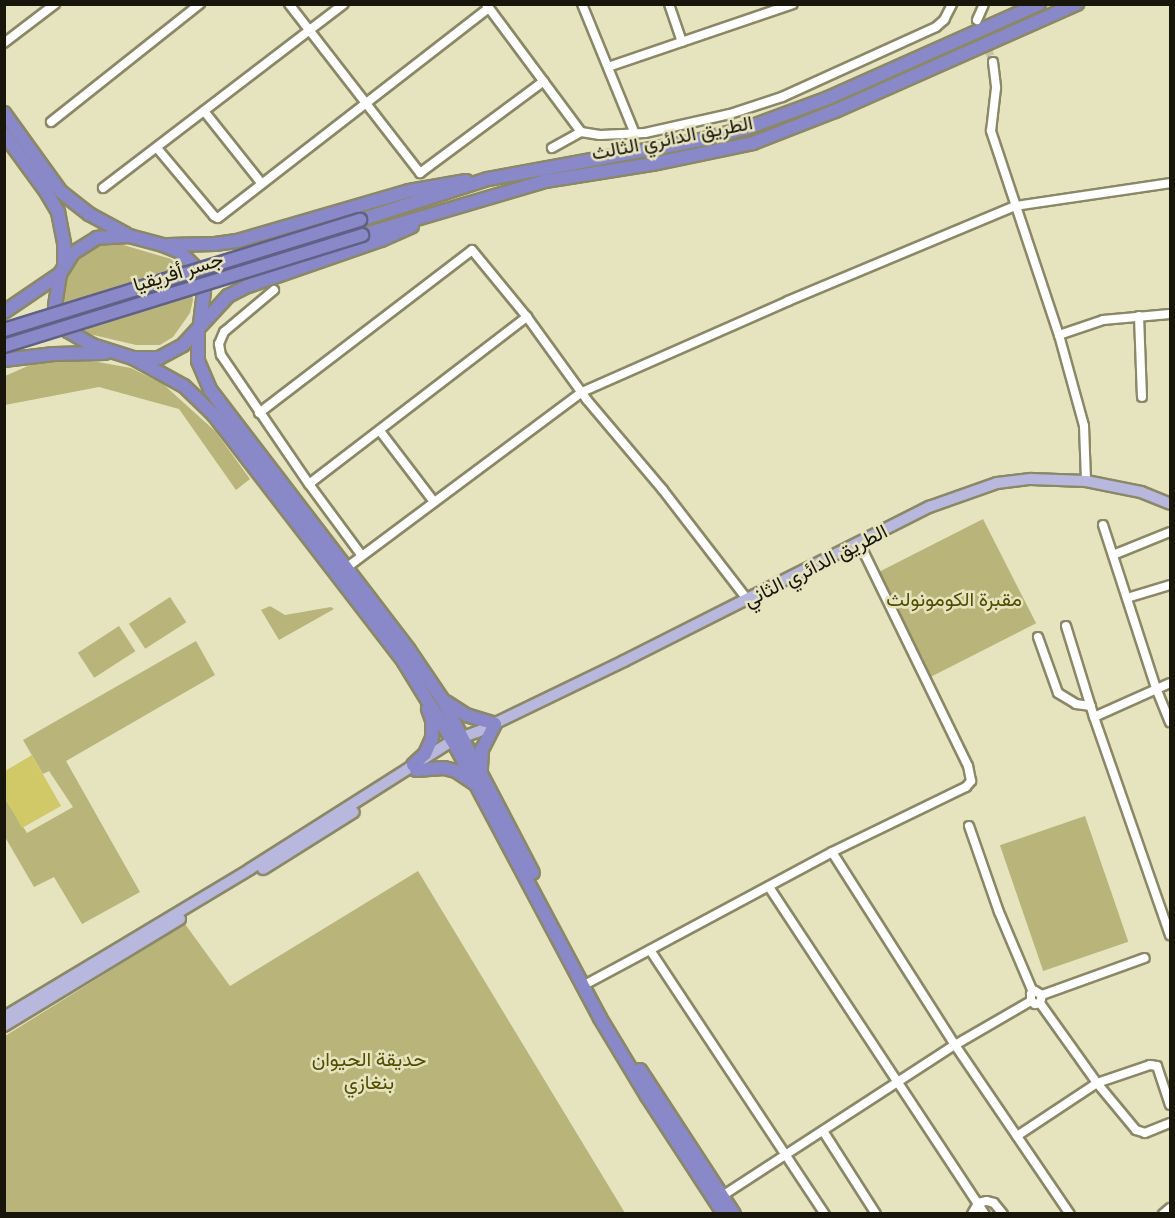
<!DOCTYPE html>
<html>
<head>
<meta charset="utf-8">
<style>
  body { margin:0 }
  #map { position:relative; width:1175px; height:1218px; overflow:hidden; background:#e6e3bf; font-family:Ubuntu,Vazirmatn,sans-serif }
  div>[style] { position:absolute }
  .green>* { inset:0; background:#b9b479; transform-origin:0 0 }
  .water>* { inset:0; background:#d1c867 }
  .minor-tunnel>* { height:8px; margin-top:-4px; transform-origin:0; background:repeating-linear-gradient(90deg,#c7c4a4 0 8px,transparent 0 12px) }
  .roads { filter:drop-shadow(2px 0 #8b8867) drop-shadow(-2px 0 #8b8867) drop-shadow(0 2px #8b8867) drop-shadow(0 -2px #8b8867) }
  .minor>* { height:8px; margin:-4px; padding:0 4px; transform-origin:4px; border-radius:4px; background:#fff }
  .major>* { height:10px; margin:-5px; padding:0 5px; transform-origin:5px; border-radius:5px; background:#b8b8df }
  .highway>* { height:12px; margin:-6px; padding:0 6px; transform-origin:6px; border-radius:6px; background:#8989c9 }
  .bridges { filter:drop-shadow(2px 0 #616186) drop-shadow(-2px 0 #616186) drop-shadow(0 2px #616186) drop-shadow(0 -2px #616186) }
  .highway-bridge>* { height:12px; margin:-6px; padding:0 6px; transform-origin:6px; border-radius:6px; background:#8989c9 }
  span { translate:-50% -50%; white-space:nowrap; text-align:center; line-height:1.15; -webkit-text-stroke:5px #e6e3bf; paint-order:stroke }
  .street-label { font-size:20px; color:#18160a }
  .park-label { font-size:20px; color:#544d00 }
  .frame { position:absolute; inset:0; border:6px solid #18160a; pointer-events:none }
</style>
</head>
<body>
<div id="map">
  <div class="green">
    <i style="clip-path:polygon(120px 244px,171px 259px,189px 278px,193px 300px,190px 313px,173px 337px,160px 345px,136px 345px,85px 333px,75px 326px,66px 313px,63px 296px,65px 282px,81px 254px,94px 246px)"></i>
    <i style="clip-path:polygon(37px 362px,98px 362px,131px 368px,163px 384px,215px 431px,250px 479px,236px 490px,179px 409px,99px 387px,5px 405px,5px 376px)"></i>
    <i style="left:983px;top:519px;width:117px;height:123px;rotate:63deg"></i>
    <i style="left:170px;top:597px;width:30px;height:49px;rotate:57deg"></i>
    <i style="clip-path:polygon(270px 606px,285px 615px,331px 607px,334px 609px,279px 640px,261px 610px)"></i>
    <i style="left:119px;top:626px;width:30px;height:49px;rotate:57deg"></i>
    <i style="clip-path:polygon(196px 641px,215px 675px,66px 761px,140px 892px,82px 924px,54px 877px,34px 887px,5px 837px,4px 797px,27px 833px,73px 807px,49px 771px,43px 774px,23px 740px)"></i>
    <i style="left:1085px;top:816px;width:133px;height:90px;rotate:71deg"></i>
    <i style="clip-path:polygon(418px 871px,625px 1213px,5px 1213px,5px 1036px,185px 924px,230px 986px)"></i>
  </div>
  <div class="water">
    <i style="clip-path:polygon(32px 755px,61px 806px,22px 828px,5px 798px,5px 771px)"></i>
  </div>
  <div class="minor-tunnel">
    <i style="left:979px;top:26px;width:39px;rotate:69deg"></i>
  </div>
  <div class="roads">
    <div class="minor">
      <i style="left:289px;top:4px;width:214px;rotate:52.2deg"></i>
      <i style="left:420px;top:173px;width:154px;rotate:-36.6deg"></i>
      <i style="left:486px;top:4px;width:159px;rotate:53.4deg"></i>
      <i style="left:582px;top:4px;width:140px;rotate:67.8deg"></i>
      <i style="left:669px;top:4px;width:40px;rotate:71.1deg"></i>
      <i style="left:977px;top:20px;width:17px;rotate:-66deg"></i>
      <i style="left:4px;top:43px;width:64px;rotate:-37.4deg"></i>
      <i style="left:993px;top:62px;width:26px;rotate:83deg"></i>
      <i style="left:996px;top:88px;width:43px;rotate:96.6deg"></i>
      <i style="left:991px;top:131px;width:215px;rotate:71.6deg"></i>
      <i style="left:1059px;top:335px;width:94px;rotate:74.6deg"></i>
      <i style="left:1084px;top:426px;width:55px;rotate:87.9deg"></i>
      <i style="left:608px;top:67px;width:195px;rotate:-18.8deg"></i>
      <i style="left:204px;top:111px;width:93px;rotate:51.5deg"></i>
      <i style="left:51px;top:122px;width:190px;rotate:-38.4deg"></i>
      <i style="left:157px;top:148px;width:89px;rotate:50deg"></i>
      <i style="left:214px;top:216px;width:4px;rotate:27deg"></i>
      <i style="left:218px;top:218px;width:343px;rotate:-37.8deg"></i>
      <i style="left:552px;top:148px;width:33px;rotate:-29deg"></i>
      <i style="left:581px;top:132px;width:19px;rotate:9deg"></i>
      <i style="left:600px;top:135px;width:45px;rotate:-2.5deg"></i>
      <i style="left:645px;top:133px;width:87px;rotate:-12.6deg"></i>
      <i style="left:730px;top:114px;width:55px;rotate:-18.1deg"></i>
      <i style="left:782px;top:97px;width:169px;rotate:-24.4deg"></i>
      <i style="left:936px;top:27px;width:11px;rotate:-41deg"></i>
      <i style="left:944px;top:20px;width:18px;rotate:-63deg"></i>
      <i style="left:103px;top:188px;width:303px;rotate:-37.4deg"></i>
      <i style="left:274px;top:290px;width:65px;rotate:140deg"></i>
      <i style="left:224px;top:332px;width:13px;rotate:113deg"></i>
      <i style="left:219px;top:344px;width:11px;rotate:80deg"></i>
      <i style="left:221px;top:355px;width:156px;rotate:55.7deg"></i>
      <i style="left:309px;top:484px;width:89px;rotate:53.6deg"></i>
      <i style="left:1139px;top:316px;width:81px;rotate:87.9deg"></i>
      <i style="left:1059px;top:335px;width:46px;rotate:-18.8deg"></i>
      <i style="left:1103px;top:320px;width:67px;rotate:-5.1deg"></i>
      <i style="left:259px;top:413px;width:268px;rotate:-37.4deg"></i>
      <i style="left:472px;top:250px;width:87px;rotate:50.6deg"></i>
      <i style="left:527px;top:317px;width:102px;rotate:54.1deg"></i>
      <i style="left:587px;top:400px;width:118px;rotate:49.8deg"></i>
      <i style="left:663px;top:490px;width:138px;rotate:52.4deg"></i>
      <i style="left:380px;top:431px;width:89px;rotate:52.7deg"></i>
      <i style="left:309px;top:484px;width:275px;rotate:-37.5deg"></i>
      <i style="left:1103px;top:525px;width:171px;rotate:72deg"></i>
      <i style="left:1156px;top:688px;width:37px;rotate:68deg"></i>
      <i style="left:1113px;top:555px;width:61px;rotate:-22deg"></i>
      <i style="left:346px;top:568px;width:294px;rotate:-36.7deg"></i>
      <i style="left:582px;top:392px;width:225px;rotate:-23.8deg"></i>
      <i style="left:788px;top:301px;width:246px;rotate:-22.7deg"></i>
      <i style="left:1015px;top:206px;width:157px;rotate:-8.4deg"></i>
      <i style="left:1127px;top:598px;width:45px;rotate:-16.8deg"></i>
      <i style="left:1066px;top:626px;width:95px;rotate:72.9deg"></i>
      <i style="left:1094px;top:717px;width:83px;rotate:-24.1deg"></i>
      <i style="left:1038px;top:637px;width:59px;rotate:70.3deg"></i>
      <i style="left:1058px;top:693px;width:21px;rotate:31deg"></i>
      <i style="left:1076px;top:704px;width:15px;rotate:8deg"></i>
      <i style="left:1094px;top:717px;width:231px;rotate:70.8deg"></i>
      <i style="left:969px;top:826px;width:91px;rotate:70.8deg"></i>
      <i style="left:999px;top:912px;width:87px;rotate:67deg"></i>
      <i style="left:832px;top:852px;width:229px;rotate:57.5deg"></i>
      <i style="left:955px;top:1045px;width:204px;rotate:55.8deg"></i>
      <i style="left:769px;top:887px;width:392px;rotate:56.6deg"></i>
      <i style="left:650px;top:950px;width:317px;rotate:56.5deg"></i>
      <i style="left:588px;top:983px;width:277px;rotate:-28.2deg"></i>
      <i style="left:832px;top:852px;width:149px;rotate:-25.9deg"></i>
      <i style="left:966px;top:787px;width:8px;rotate:-50deg"></i>
      <i style="left:971px;top:781px;width:15px;rotate:-101deg"></i>
      <i style="left:968px;top:766px;width:248px;rotate:-116deg"></i>
      <i style="left:1042px;top:995px;width:8px;rotate:104deg"></i>
      <i style="left:1040px;top:1003px;width:5px;rotate:169deg"></i>
      <i style="left:1035px;top:1004px;width:5px;rotate:-143deg"></i>
      <i style="left:1031px;top:1001px;width:7px;rotate:-90deg"></i>
      <i style="left:1031px;top:994px;width:5px;rotate:-37deg"></i>
      <i style="left:1035px;top:991px;width:8px;rotate:30deg"></i>
      <i style="left:1042px;top:995px;width:109px;rotate:-19.8deg"></i>
      <i style="left:1040px;top:1003px;width:98px;rotate:54.5deg"></i>
      <i style="left:1097px;top:1083px;width:61px;rotate:50.3deg"></i>
      <i style="left:1136px;top:1130px;width:9px;rotate:18deg"></i>
      <i style="left:1145px;top:1133px;width:27px;rotate:-22deg"></i>
      <i style="left:823px;top:1131px;width:98px;rotate:57.4deg"></i>
      <i style="left:1017px;top:1136px;width:96px;rotate:-33.5deg"></i>
      <i style="left:1097px;top:1083px;width:56px;rotate:-18.8deg"></i>
      <i style="left:1150px;top:1065px;width:7px;rotate:8deg"></i>
      <i style="left:1157px;top:1066px;width:41px;rotate:71.6deg"></i>
      <i style="left:719px;top:1198px;width:281px;rotate:-33deg"></i>
      <i style="left:955px;top:1045px;width:88px;rotate:-30.1deg"></i>
      <i style="left:972px;top:1214px;width:13px;rotate:-61deg"></i>
      <i style="left:978px;top:1203px;width:9px;rotate:-13deg"></i>
      <i style="left:987px;top:1201px;width:7px;rotate:16deg"></i>
      <i style="left:994px;top:1203px;width:14px;rotate:51deg"></i>
      <i style="left:1163px;top:1214px;width:9px;rotate:-41deg"></i>
    </div>
    <div class="major">
      <i style="left:263px;top:869px;width:107px;rotate:-32.1deg"></i>
      <i style="left:4px;top:1017px;width:287px;rotate:-31deg"></i>
      <i style="left:250px;top:869px;width:239px;rotate:-32.4deg"></i>
      <i style="left:452px;top:741px;width:27px;rotate:-20deg"></i>
      <i style="left:477px;top:732px;width:163px;rotate:-25.8deg"></i>
      <i style="left:624px;top:661px;width:342px;rotate:-26.8deg"></i>
      <i style="left:929px;top:507px;width:72px;rotate:-19.4deg"></i>
      <i style="left:997px;top:483px;width:34px;rotate:-7deg"></i>
      <i style="left:1031px;top:479px;width:55px;rotate:2.1deg"></i>
      <i style="left:1086px;top:481px;width:56px;rotate:11.3deg"></i>
      <i style="left:1141px;top:492px;width:31px;rotate:22deg"></i>
      <i style="left:4px;top:1026px;width:206px;rotate:-31.3deg"></i>
    </div>
    <div class="highway">
      <i style="left:4px;top:113px;width:97px;rotate:54.2deg"></i>
      <i style="left:61px;top:192px;width:36px;rotate:38deg"></i>
      <i style="left:89px;top:214px;width:42px;rotate:28.4deg"></i>
      <i style="left:4px;top:134px;width:69px;rotate:53.8deg"></i>
      <i style="left:45px;top:190px;width:26px;rotate:59deg"></i>
      <i style="left:58px;top:212px;width:33px;rotate:79deg"></i>
      <i style="left:64px;top:244px;width:20px;rotate:90deg"></i>
      <i style="left:360px;top:220px;width:134px;rotate:-17.8deg"></i>
      <i style="left:488px;top:179px;width:216px;rotate:-10.4deg"></i>
      <i style="left:700px;top:140px;width:49px;rotate:-14.3deg"></i>
      <i style="left:747px;top:128px;width:86px;rotate:-20.3deg"></i>
      <i style="left:828px;top:98px;width:231px;rotate:-24deg"></i>
      <i style="left:362px;top:235px;width:191px;rotate:-16.4deg"></i>
      <i style="left:545px;top:181px;width:108px;rotate:-9deg"></i>
      <i style="left:652px;top:164px;width:103px;rotate:-11.7deg"></i>
      <i style="left:753px;top:143px;width:88px;rotate:-21.3deg"></i>
      <i style="left:835px;top:111px;width:265px;rotate:-23.9deg"></i>
      <i style="left:168px;top:245px;width:47px;rotate:-1.2deg"></i>
      <i style="left:215px;top:244px;width:22px;rotate:-8deg"></i>
      <i style="left:237px;top:241px;width:179px;rotate:-16.2deg"></i>
      <i style="left:409px;top:191px;width:58px;rotate:-10deg"></i>
      <i style="left:4px;top:312px;width:68px;rotate:-34.2deg"></i>
      <i style="left:200px;top:324px;width:34px;rotate:-83deg"></i>
      <i style="left:204px;top:290px;width:18px;rotate:-103deg"></i>
      <i style="left:200px;top:272px;width:28px;rotate:-135deg"></i>
      <i style="left:180px;top:252px;width:18px;rotate:-158deg"></i>
      <i style="left:163px;top:245px;width:34px;rotate:-165deg"></i>
      <i style="left:130px;top:236px;width:33px;rotate:177deg"></i>
      <i style="left:97px;top:238px;width:28px;rotate:148deg"></i>
      <i style="left:73px;top:253px;width:25px;rotate:122deg"></i>
      <i style="left:60px;top:274px;width:33px;rotate:99deg"></i>
      <i style="left:55px;top:307px;width:16px;rotate:72deg"></i>
      <i style="left:60px;top:322px;width:12px;rotate:48deg"></i>
      <i style="left:68px;top:331px;width:28px;rotate:30deg"></i>
      <i style="left:92px;top:345px;width:43px;rotate:17.6deg"></i>
      <i style="left:133px;top:358px;width:26px"></i>
      <i style="left:159px;top:358px;width:27px;rotate:-28deg"></i>
      <i style="left:183px;top:345px;width:67px;rotate:-47.4deg"></i>
      <i style="left:228px;top:296px;width:22px;rotate:-27deg"></i>
      <i style="left:248px;top:286px;width:141px;rotate:-19.1deg"></i>
      <i style="left:381px;top:240px;width:34px;rotate:-24deg"></i>
      <i style="left:198px;top:329px;width:32px;rotate:90deg"></i>
      <i style="left:198px;top:361px;width:33px;rotate:67deg"></i>
      <i style="left:211px;top:391px;width:326px;rotate:52.6deg"></i>
      <i style="left:409px;top:650px;width:59px;rotate:56deg"></i>
      <i style="left:442px;top:699px;width:196px;rotate:62.4deg"></i>
      <i style="left:133px;top:358px;width:58px;rotate:28.8deg"></i>
      <i style="left:184px;top:386px;width:42px;rotate:44deg"></i>
      <i style="left:214px;top:415px;width:312px;rotate:52.4deg"></i>
      <i style="left:404px;top:662px;width:100px;rotate:58.5deg"></i>
      <i style="left:456px;top:747px;width:307px;rotate:62deg"></i>
      <i style="left:600px;top:1018px;width:91px;rotate:58.9deg"></i>
      <i style="left:647px;top:1096px;width:141px;rotate:56.9deg"></i>
      <i style="left:4px;top:360px;width:50px;rotate:-6.8deg"></i>
      <i style="left:54px;top:354px;width:51px;rotate:-1.1deg"></i>
      <i style="left:446px;top:702px;width:24px;rotate:33deg"></i>
      <i style="left:466px;top:715px;width:30px;rotate:17deg"></i>
      <i style="left:495px;top:724px;width:28px;rotate:117deg"></i>
      <i style="left:482px;top:749px;width:22px;rotate:93deg"></i>
      <i style="left:413px;top:765px;width:16px;rotate:-43deg"></i>
      <i style="left:425px;top:754px;width:17px;rotate:-66deg"></i>
      <i style="left:432px;top:738px;width:18px;rotate:-90deg"></i>
      <i style="left:432px;top:720px;width:12px;rotate:-110deg"></i>
      <i style="left:416px;top:770px;width:28px;rotate:-4deg"></i>
      <i style="left:444px;top:768px;width:12px;rotate:14deg"></i>
      <i style="left:456px;top:771px;width:22px;rotate:34deg"></i>
      <i style="left:640px;top:1070px;width:172px;rotate:56.9deg"></i>
    </div>
  </div>
  <div class="bridges">
    <div class="highway-bridge">
      <i style="left:4px;top:330px;width:373px;rotate:-17.2deg"></i>
      <i style="left:4px;top:346px;width:375px;rotate:-17.2deg"></i>
    </div>
  </div>
  <div class="street-label">
    <span style="left:672px;top:137px;rotate:-11deg">الطريق الدائري الثالث</span>
    <span style="left:178px;top:271px;rotate:-17deg">جسر أفريقيا</span>
    <span style="left:815px;top:565px;rotate:-27deg">الطريق الدائري الثاني</span>
  </div>
  <div class="park-label">
    <span style="left:954px;top:598px">مقبرة الكومونولث</span>
    <span style="left:369px;top:1070px">حديقة الحيوان<br>بنغازي</span>
  </div>
  <div class="frame"></div>
</div>
</body>
</html>
